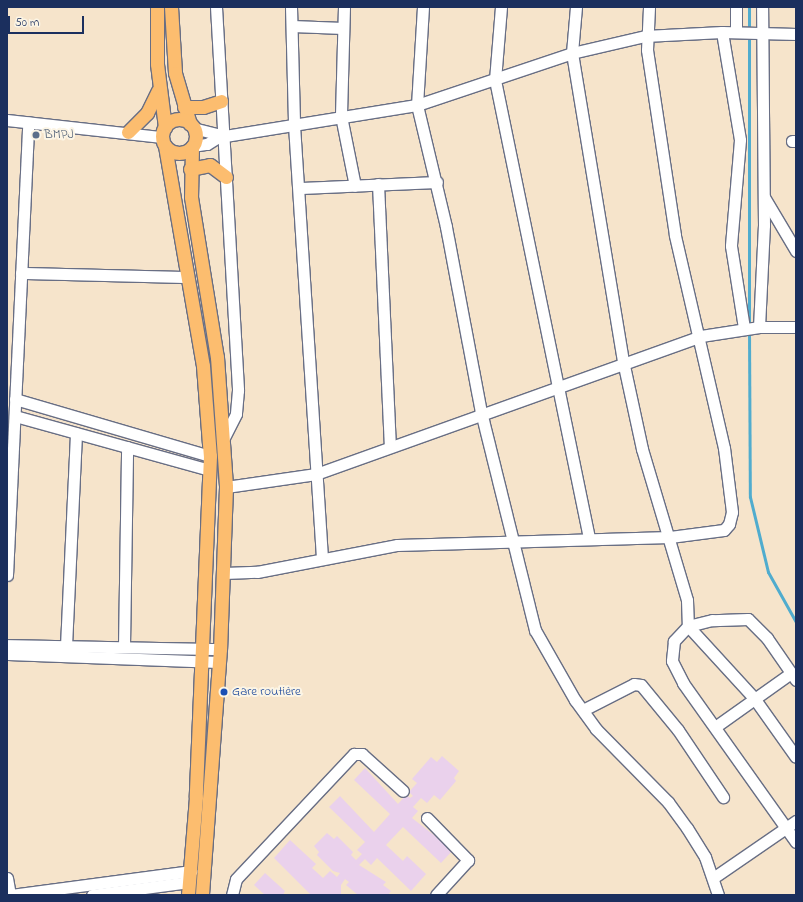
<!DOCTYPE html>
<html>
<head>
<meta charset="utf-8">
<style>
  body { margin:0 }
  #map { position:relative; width:803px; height:902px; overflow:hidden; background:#f6e4cb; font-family:"Indie Flower",sans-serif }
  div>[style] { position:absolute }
  .built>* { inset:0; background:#ead1ec }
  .stream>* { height:3px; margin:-1.5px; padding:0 1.5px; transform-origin:1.5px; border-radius:1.5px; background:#50acce }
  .roads { filter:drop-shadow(1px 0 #686e84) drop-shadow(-1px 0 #686e84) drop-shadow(0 1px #686e84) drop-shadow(0 -1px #686e84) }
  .minor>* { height:11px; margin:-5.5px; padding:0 5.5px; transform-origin:5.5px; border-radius:5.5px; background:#fff }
  .major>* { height:13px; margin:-6.5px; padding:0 6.5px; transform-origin:6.5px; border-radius:6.5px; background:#fcbd6f }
  .major>.ring { margin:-6.5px; padding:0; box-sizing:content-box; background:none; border:13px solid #fcbd6f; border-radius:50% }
  .dots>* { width:11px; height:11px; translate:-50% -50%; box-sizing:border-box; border:2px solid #fcf5e5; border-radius:50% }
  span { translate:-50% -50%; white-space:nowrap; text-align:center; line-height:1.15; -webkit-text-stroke:4px #fcf5e5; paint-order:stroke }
  .service-label { font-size:13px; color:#4e5e75 }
  .left { translate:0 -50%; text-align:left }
  .transit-label { font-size:13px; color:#164399 }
  .frame { position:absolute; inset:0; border:8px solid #1b2f5e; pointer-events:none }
  .scale { position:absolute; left:8px; top:16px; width:76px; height:18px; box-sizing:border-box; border:2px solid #1b2f5e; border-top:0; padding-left:5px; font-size:12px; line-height:14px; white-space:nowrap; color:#1b2f5e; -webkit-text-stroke:3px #fcf5e5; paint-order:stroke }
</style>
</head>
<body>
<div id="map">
  <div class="built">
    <i style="clip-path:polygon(442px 756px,459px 771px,454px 778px,456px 781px,440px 800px,434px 795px,427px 803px,421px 798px,413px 807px,418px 811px,412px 818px,453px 850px,441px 863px,403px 827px,386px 845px,403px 861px,407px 856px,426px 874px,411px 891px,377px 858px,371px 865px,365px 859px,359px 865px,386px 882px,383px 885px,391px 891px,388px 895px,358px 895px,346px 885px,349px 882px,345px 879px,341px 885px,341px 895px,311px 895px,274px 858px,290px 840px,316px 864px,312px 868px,323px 878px,330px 871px,337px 877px,340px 873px,333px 871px,317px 855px,319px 852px,314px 846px,327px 833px,334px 839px,337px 836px,353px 852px,351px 855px,356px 860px,362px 854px,357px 850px,365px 842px,329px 807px,340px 796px,374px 832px,390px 814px,354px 780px,365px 768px,398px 804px,406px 795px,410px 798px,413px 796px,409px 792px,417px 783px,412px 779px,431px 757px,437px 762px)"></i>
    <i style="clip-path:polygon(265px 873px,285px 891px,283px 895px,265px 895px,254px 885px)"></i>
  </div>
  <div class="stream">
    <i style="left:749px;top:30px;width:23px;rotate:-90deg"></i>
    <i style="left:749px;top:326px;width:291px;rotate:-90deg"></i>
    <i style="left:749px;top:331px;width:166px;rotate:89.7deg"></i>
    <i style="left:750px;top:497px;width:77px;rotate:76.5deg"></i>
    <i style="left:768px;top:572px;width:57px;rotate:60.8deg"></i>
  </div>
  <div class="roads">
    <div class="minor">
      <i style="left:216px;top:7px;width:384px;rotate:86.7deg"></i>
      <i style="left:238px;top:390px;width:24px;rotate:95deg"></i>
      <i style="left:236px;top:414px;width:28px;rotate:117deg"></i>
      <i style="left:291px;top:7px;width:118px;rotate:88.5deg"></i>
      <i style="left:294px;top:125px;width:433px;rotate:86.3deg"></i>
      <i style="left:344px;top:7px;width:109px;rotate:91.6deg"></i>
      <i style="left:341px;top:116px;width:71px;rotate:78.7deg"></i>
      <i style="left:423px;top:7px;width:98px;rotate:93.5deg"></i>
      <i style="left:417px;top:105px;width:125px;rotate:76.6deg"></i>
      <i style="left:446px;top:227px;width:188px;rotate:79.3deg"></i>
      <i style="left:481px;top:412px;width:225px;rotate:76.1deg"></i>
      <i style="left:535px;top:630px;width:81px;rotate:60.3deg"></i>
      <i style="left:575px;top:700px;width:36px;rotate:54deg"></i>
      <i style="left:596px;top:729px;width:103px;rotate:45.4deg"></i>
      <i style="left:668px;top:802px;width:32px;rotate:54deg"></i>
      <i style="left:687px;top:828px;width:34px;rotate:58deg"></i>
      <i style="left:705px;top:857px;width:40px;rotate:71.1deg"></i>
      <i style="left:501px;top:7px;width:73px;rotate:94.7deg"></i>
      <i style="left:495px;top:80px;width:468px;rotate:78.4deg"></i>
      <i style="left:576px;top:7px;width:46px;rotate:95deg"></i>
      <i style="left:572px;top:53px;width:312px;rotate:80.6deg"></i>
      <i style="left:623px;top:361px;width:90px;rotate:77.8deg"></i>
      <i style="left:642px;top:449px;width:158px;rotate:73.4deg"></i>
      <i style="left:687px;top:600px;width:26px;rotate:88deg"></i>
      <i style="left:688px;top:626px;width:21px;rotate:133deg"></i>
      <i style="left:674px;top:641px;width:20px;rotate:96deg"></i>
      <i style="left:672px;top:661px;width:25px;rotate:63deg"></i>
      <i style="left:683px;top:683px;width:195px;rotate:54.6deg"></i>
      <i style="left:292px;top:26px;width:51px;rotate:2.2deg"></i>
      <i style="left:722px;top:32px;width:109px;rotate:80.5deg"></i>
      <i style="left:740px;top:140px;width:106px;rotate:94.9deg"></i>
      <i style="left:731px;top:246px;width:83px;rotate:81deg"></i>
      <i style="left:736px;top:32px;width:25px;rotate:-90deg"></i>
      <i style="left:7px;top:120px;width:156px;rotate:6.3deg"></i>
      <i style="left:193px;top:128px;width:33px;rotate:14deg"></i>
      <i style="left:225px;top:136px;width:194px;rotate:-9.2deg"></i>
      <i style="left:417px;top:105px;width:163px;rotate:-18.5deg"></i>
      <i style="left:572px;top:53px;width:75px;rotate:-13.1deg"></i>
      <i style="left:645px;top:36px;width:77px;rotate:-3deg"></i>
      <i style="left:722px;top:32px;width:74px;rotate:1.5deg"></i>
      <i style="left:792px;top:141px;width:4px"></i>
      <i style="left:192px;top:146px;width:15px;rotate:-8deg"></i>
      <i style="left:207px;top:144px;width:15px;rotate:-32deg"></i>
      <i style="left:378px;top:184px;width:262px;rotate:87.4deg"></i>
      <i style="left:301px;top:188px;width:136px;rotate:-2.5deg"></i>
      <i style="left:764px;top:197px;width:63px;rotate:59.3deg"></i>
      <i style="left:21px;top:273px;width:167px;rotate:1.4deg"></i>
      <i style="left:759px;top:327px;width:102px;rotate:-87.2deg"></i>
      <i style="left:764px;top:225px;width:218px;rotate:-90.5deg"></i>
      <i style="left:15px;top:399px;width:203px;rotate:16.3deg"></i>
      <i style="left:15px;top:416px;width:202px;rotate:15.5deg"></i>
      <i style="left:226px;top:487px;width:91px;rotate:-8.2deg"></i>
      <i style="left:316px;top:474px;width:409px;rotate:-19.7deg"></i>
      <i style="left:701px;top:336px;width:59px;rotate:-8.8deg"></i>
      <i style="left:759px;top:327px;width:37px"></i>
      <i style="left:224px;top:573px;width:33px;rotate:-2deg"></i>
      <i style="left:257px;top:572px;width:143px;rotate:-10.9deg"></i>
      <i style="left:397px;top:545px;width:273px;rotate:-1.7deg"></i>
      <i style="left:670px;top:537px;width:54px;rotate:-7.4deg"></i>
      <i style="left:724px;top:530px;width:8px;rotate:-50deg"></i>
      <i style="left:729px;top:524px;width:12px;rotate:-76deg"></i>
      <i style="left:732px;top:512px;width:64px;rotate:-97.1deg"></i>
      <i style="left:724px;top:448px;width:219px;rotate:-103deg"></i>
      <i style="left:675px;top:235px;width:187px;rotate:-98.6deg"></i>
      <i style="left:647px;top:50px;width:43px;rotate:-87.3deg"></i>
      <i style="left:7px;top:575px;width:453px;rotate:-87.3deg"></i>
      <i style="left:7px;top:645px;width:213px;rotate:1.1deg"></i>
      <i style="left:66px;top:646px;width:213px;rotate:-87.3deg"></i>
      <i style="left:124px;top:646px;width:199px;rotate:-89.1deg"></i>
      <i style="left:7px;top:654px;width:212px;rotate:2.2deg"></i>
      <i style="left:796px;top:680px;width:51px;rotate:-124.6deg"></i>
      <i style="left:767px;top:638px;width:27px;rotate:-135deg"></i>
      <i style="left:748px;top:619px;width:36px;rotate:178deg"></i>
      <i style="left:712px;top:620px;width:25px;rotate:166deg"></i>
      <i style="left:688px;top:626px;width:98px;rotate:47.5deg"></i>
      <i style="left:754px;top:698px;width:72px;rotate:54.6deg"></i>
      <i style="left:583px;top:710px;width:57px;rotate:-27deg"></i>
      <i style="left:634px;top:684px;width:7px;rotate:8deg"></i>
      <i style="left:641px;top:685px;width:58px;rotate:50.6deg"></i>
      <i style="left:678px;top:730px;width:81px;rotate:56.1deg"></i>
      <i style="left:715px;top:727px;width:93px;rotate:-35.4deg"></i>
      <i style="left:427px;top:818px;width:59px;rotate:45.7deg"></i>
      <i style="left:468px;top:860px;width:47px;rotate:132.4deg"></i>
      <i style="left:7px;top:878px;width:17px;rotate:80deg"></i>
      <i style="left:713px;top:878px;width:101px;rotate:-34.5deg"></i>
      <i style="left:11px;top:895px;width:182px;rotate:-7.6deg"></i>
      <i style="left:92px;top:895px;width:98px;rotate:-7.6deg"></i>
      <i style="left:232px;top:895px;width:16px;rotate:-76deg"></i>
      <i style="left:236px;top:879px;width:172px;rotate:-46.7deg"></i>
      <i style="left:354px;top:754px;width:8px"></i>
      <i style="left:362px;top:754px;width:55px;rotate:42.1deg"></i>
    </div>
    <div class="major">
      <i style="left:157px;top:7px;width:57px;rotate:90deg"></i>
      <i style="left:157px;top:64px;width:64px;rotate:82.8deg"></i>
      <i style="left:171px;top:7px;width:66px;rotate:86.5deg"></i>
      <i style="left:175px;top:73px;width:53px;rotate:73.6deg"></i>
      <i style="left:184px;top:107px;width:19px"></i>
      <i style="left:203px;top:107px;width:19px;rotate:-18deg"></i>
      <i class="ring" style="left:162px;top:119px;width:21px;height:21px"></i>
      <i style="left:128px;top:132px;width:27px;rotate:-45deg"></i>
      <i style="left:147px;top:113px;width:25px;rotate:-64deg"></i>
      <i style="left:165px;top:146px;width:223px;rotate:80.2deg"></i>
      <i style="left:203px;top:366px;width:90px;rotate:85.6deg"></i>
      <i style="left:210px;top:456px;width:341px;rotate:92.4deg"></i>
      <i style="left:196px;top:797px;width:98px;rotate:94.7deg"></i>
      <i style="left:192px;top:147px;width:50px;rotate:91.1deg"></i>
      <i style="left:191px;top:197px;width:162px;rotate:80.8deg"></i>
      <i style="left:217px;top:357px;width:130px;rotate:86deg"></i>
      <i style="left:226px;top:487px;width:162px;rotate:92.1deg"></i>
      <i style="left:220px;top:649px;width:247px;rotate:94.2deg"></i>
      <i style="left:190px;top:169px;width:20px;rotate:-11deg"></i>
      <i style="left:210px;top:165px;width:20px;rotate:37deg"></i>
    </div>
  </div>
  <div class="dots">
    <i style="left:36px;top:135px;background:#5c6f8a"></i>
    <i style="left:224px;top:692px;background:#1a4fb4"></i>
  </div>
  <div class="service-label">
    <span class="left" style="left:44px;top:135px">BMPJ</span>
  </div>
  <div class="transit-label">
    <span class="left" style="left:232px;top:692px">Gare routière</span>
  </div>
  <div class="frame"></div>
  <div class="scale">50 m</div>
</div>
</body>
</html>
